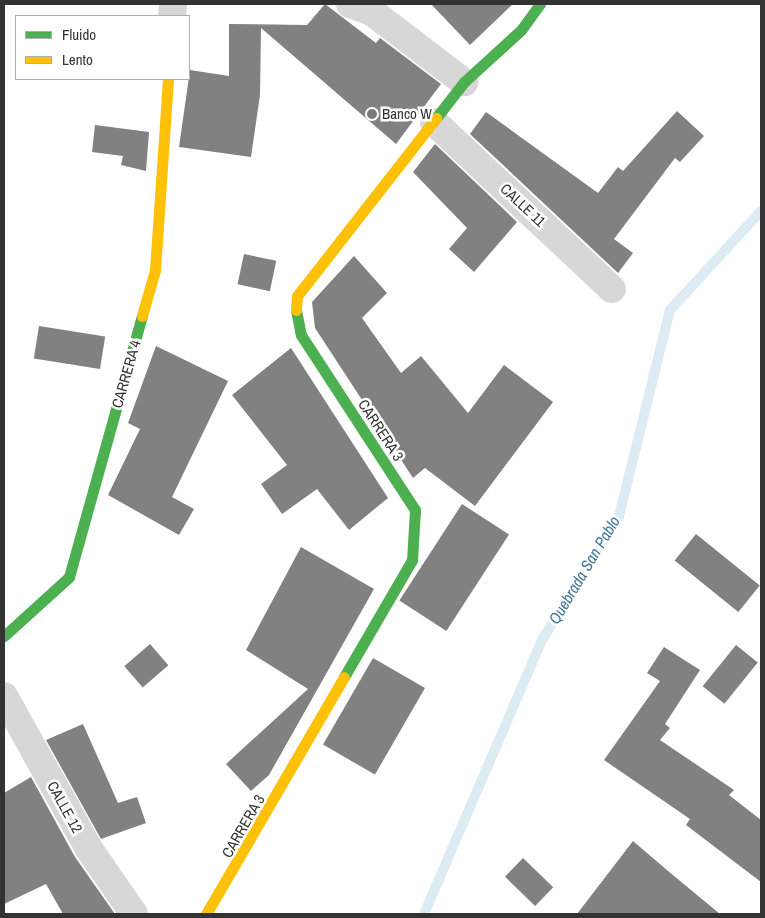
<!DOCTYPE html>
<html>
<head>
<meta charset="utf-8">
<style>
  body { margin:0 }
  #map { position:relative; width:765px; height:918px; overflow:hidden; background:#fff; font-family:"Archivo Narrow",sans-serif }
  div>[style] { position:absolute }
  .stream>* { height:10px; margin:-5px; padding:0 5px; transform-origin:5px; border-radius:5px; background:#ddebf3 }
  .building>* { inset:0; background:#818181; transform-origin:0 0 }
  .street>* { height:28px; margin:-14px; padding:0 14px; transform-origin:14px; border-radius:14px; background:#d7d7d7 }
  .fast>* { height:11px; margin:-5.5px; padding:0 5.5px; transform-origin:5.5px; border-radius:5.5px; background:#4caf50 }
  .slow>* { height:11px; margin:-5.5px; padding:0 5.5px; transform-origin:5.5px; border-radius:5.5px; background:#ffc107 }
  .dots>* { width:14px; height:14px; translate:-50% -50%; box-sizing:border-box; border:2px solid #fff; border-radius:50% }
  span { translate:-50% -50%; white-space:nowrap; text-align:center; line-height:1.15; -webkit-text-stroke:5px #fff; paint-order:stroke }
  .poi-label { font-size:15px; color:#333 }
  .left { translate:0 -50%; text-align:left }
  .street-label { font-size:15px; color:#333 }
  .water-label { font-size:16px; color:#3f7597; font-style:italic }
  .frame { position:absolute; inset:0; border:5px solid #333; pointer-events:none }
  .legend { position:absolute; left:15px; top:15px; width:175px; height:65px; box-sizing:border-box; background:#fff; border:1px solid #adadad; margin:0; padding:6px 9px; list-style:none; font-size:15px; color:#333 }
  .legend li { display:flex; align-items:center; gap:10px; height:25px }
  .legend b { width:25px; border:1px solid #adadad }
</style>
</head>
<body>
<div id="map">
  <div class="stream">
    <i style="left:424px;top:914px;width:298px;rotate:-66.7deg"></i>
    <i style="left:542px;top:640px;width:146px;rotate:-58.2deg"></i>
    <i style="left:619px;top:516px;width:212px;rotate:-76.1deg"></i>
    <i style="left:670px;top:310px;width:134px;rotate:-47.4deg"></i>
  </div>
  <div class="building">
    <i style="clip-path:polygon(325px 4px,376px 43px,380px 38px,441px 84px,396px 144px,261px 28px,260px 95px,251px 157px,179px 147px,190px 70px,229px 76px,229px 24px,307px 25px)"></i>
    <i style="clip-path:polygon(431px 4px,513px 4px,470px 45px)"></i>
    <i style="clip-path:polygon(677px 111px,704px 136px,680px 162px,675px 158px,614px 239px,633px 253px,618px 273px,470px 134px,486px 112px,598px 193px,618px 167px,623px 171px)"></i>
    <i style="clip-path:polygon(95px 125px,149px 132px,146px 171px,121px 165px,123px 156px,92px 152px)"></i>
    <i style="clip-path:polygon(435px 144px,517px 222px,474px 272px,449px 249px,467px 228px,413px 172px)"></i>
    <i style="left:244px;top:254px;width:33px;height:31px;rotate:12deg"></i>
    <i style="clip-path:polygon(354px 256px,387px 293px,362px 318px,401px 373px,421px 356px,468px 413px,504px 365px,553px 402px,475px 506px,425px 468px,413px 478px,315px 328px,312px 302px)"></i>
    <i style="left:39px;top:326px;width:67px;height:33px;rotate:9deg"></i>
    <i style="clip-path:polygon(156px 346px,228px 381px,172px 497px,194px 509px,179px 535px,108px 495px,140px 429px,128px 423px)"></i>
    <i style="clip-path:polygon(291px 348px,388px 498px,349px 530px,317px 489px,282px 514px,261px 484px,287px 465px,232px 395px)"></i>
    <i style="left:462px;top:504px;width:56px;height:115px;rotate:33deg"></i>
    <i style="left:696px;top:534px;width:82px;height:34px;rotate:39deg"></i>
    <i style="clip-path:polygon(301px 547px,374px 589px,269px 775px,251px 791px,226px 764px,308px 689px,246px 650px)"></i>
    <i style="left:150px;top:644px;width:28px;height:34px;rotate:49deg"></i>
    <i style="left:736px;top:645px;width:28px;height:53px;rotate:39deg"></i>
    <i style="clip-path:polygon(664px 647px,700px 670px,665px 724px,670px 728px,660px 740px,734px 790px,729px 795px,761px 820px,761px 882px,686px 825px,690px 819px,604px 760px,660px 681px,647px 673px)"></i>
    <i style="left:373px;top:658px;width:60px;height:100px;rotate:30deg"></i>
    <i style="clip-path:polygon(83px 724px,118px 803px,137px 797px,146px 823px,101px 839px,46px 740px)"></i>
    <i style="clip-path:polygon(31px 777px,75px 857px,115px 914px,63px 914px,46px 884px,4px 904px,4px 793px)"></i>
    <i style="clip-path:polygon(633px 841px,668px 871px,720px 914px,577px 914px)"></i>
    <i style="left:523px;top:858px;width:42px;height:26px;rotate:44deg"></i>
  </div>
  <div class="street">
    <i style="left:350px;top:4px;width:23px;rotate:20deg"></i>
    <i style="left:372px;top:12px;width:116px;rotate:37.3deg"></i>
    <i style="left:172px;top:16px;width:12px;rotate:-85deg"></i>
    <i style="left:434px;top:122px;width:244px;rotate:43.2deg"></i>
    <i style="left:4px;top:696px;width:175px;rotate:60.9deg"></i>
    <i style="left:89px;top:849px;width:79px;rotate:55.3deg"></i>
  </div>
  <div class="fast">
    <i style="left:436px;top:118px;width:46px;rotate:-52.1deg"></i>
    <i style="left:464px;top:82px;width:77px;rotate:-42.4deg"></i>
    <i style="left:521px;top:30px;width:32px;rotate:-54deg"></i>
    <i style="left:296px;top:310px;width:25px;rotate:79deg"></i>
    <i style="left:301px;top:335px;width:209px;rotate:56.9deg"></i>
    <i style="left:415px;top:510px;width:50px;rotate:93.4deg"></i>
    <i style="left:412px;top:560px;width:135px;rotate:120.2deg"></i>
    <i style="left:4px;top:636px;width:88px;rotate:-42.2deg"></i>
    <i style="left:69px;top:577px;width:271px;rotate:-74.4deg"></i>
  </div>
  <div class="slow">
    <i style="left:296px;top:310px;width:14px;rotate:-86deg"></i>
    <i style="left:297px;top:296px;width:226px;rotate:-52deg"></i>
    <i style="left:142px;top:316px;width:48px;rotate:-74.2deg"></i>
    <i style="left:155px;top:270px;width:191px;rotate:-86.1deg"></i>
    <i style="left:206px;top:914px;width:274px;rotate:-59.8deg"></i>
  </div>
  <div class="dots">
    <i style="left:372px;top:114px;background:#7a7a7a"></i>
  </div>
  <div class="poi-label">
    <span class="left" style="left:382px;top:114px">Banco W</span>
  </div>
  <div class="street-label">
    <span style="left:523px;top:205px;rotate:43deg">CALLE 11</span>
    <span style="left:126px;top:374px;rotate:-74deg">CARRERA 4</span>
    <span style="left:381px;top:430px;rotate:57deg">CARRERA 3</span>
    <span style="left:65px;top:807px;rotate:61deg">CALLE 12</span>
    <span style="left:243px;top:826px;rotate:-60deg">CARRERA 3</span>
  </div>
  <div class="water-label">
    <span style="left:584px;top:570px;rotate:-59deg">Quebrada San Pablo</span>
  </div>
  <div class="frame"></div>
  <ul class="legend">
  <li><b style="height:6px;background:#4caf50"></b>Fluido</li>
  <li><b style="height:6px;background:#ffc107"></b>Lento</li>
  </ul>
</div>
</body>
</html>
